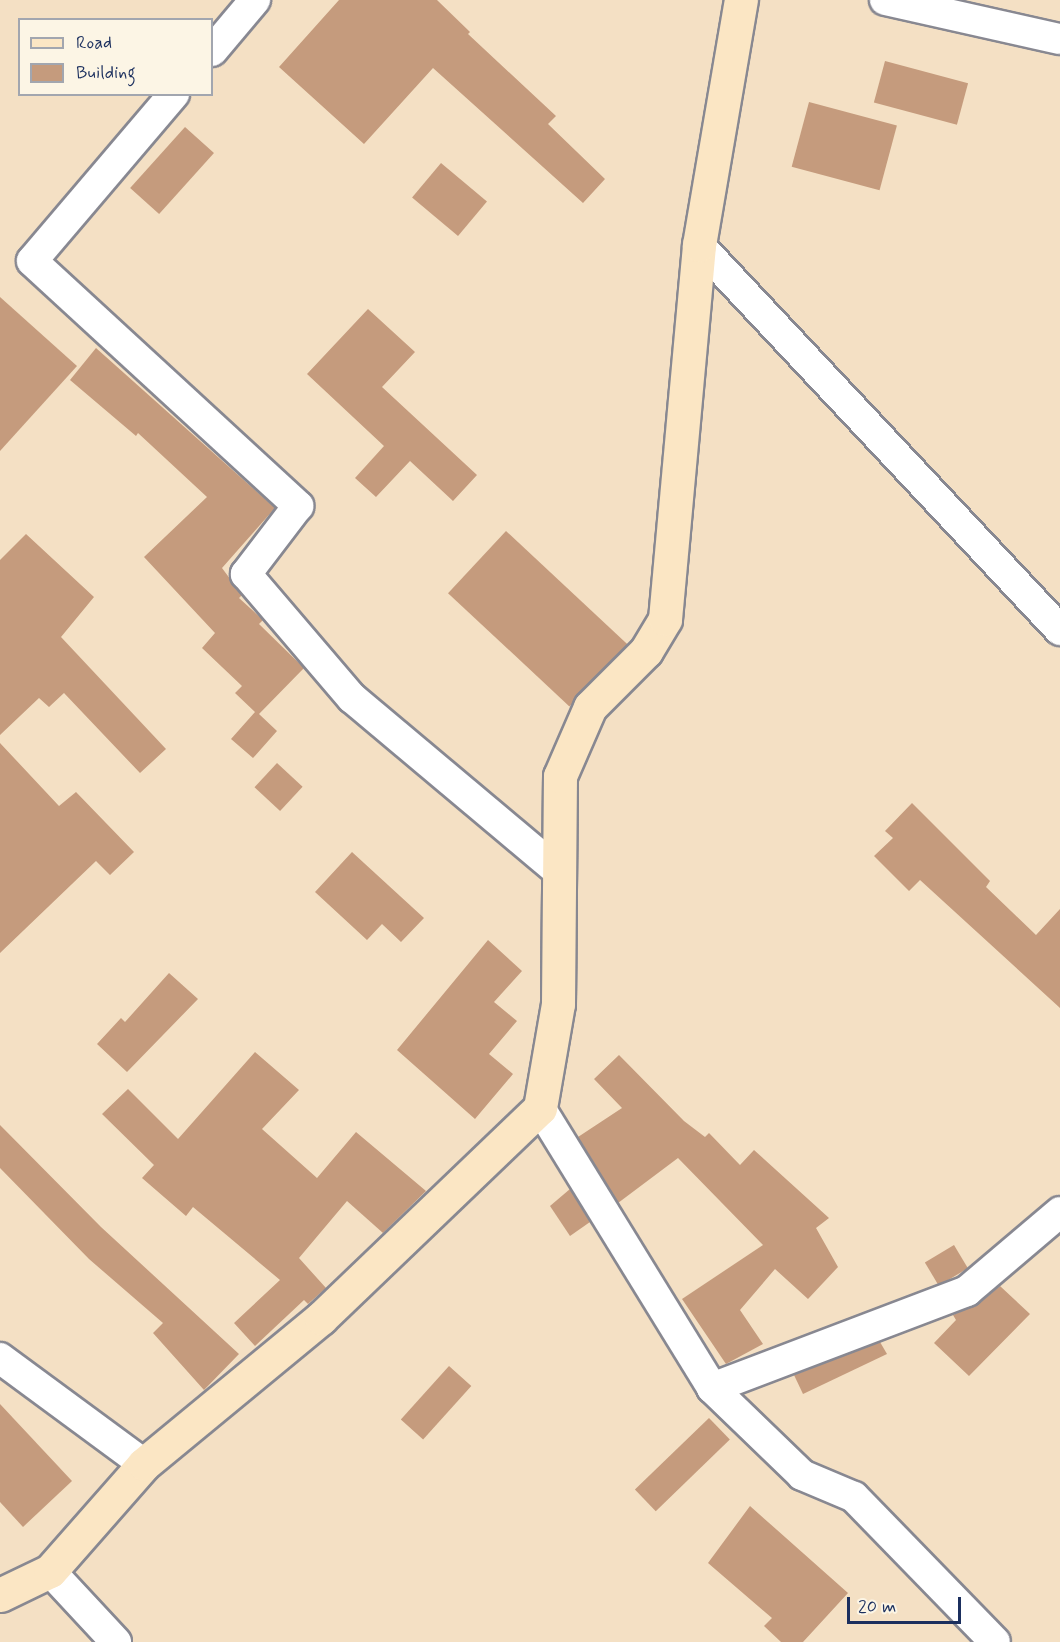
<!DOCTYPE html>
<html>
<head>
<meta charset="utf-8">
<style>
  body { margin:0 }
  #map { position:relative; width:1060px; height:1642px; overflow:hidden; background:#f4e0c4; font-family:Mynerve,sans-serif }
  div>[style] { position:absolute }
  .building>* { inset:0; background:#c59b7d; transform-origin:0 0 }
  .roads { filter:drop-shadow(2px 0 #888891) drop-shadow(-2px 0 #888891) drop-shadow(0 2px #888891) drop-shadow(0 -2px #888891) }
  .street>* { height:30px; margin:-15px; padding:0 15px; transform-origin:15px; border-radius:15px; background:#fff }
  .secondary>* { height:33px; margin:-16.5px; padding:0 16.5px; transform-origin:16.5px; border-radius:16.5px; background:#fbe6c4 }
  span { translate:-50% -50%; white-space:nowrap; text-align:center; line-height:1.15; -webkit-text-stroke:4.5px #fcf5e5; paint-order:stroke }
  .legend { position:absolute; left:18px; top:18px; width:195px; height:78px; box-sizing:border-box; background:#fcf5e5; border:2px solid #a2a6af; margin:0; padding:8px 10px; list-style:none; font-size:18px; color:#1b2f5e }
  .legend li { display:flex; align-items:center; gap:12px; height:30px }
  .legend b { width:30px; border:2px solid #a2a6af }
  .scale { position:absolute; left:847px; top:1597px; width:114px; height:27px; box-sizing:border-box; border:3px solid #1b2f5e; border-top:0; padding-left:8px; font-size:18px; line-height:21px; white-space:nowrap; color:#1b2f5e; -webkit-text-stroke:4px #fcf5e5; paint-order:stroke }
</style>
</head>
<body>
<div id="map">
  <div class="building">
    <i style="clip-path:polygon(339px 0,437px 0,470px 32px,468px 34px,556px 116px,548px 124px,605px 179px,583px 203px,433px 68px,364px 144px,279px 67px)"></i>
    <i style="left:885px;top:61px;width:86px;height:43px;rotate:15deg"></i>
    <i style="left:809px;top:102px;width:91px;height:67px;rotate:15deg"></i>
    <i style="left:185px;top:127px;width:39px;height:82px;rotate:42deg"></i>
    <i style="left:441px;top:163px;width:60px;height:45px;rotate:40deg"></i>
    <i style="clip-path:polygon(0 297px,77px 366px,0 451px)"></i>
    <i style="clip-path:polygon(368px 309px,415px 352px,382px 387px,477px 475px,453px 501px,410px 461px,376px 497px,355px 478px,384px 446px,307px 374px)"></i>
    <i style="clip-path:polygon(96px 348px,275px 508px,222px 568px,242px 595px,239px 598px,263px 620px,259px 624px,304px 668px,259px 714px,277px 731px,253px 758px,231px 739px,255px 712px,235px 693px,242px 686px,202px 648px,215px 633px,144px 557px,207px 497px,138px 433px,136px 436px,70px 380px)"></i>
    <i style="left:506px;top:531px;width:166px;height:85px;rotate:43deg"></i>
    <i style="clip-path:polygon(26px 534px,94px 597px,61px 637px,166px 749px,140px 773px,64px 693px,49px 707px,39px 698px,0 735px,0 560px)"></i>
    <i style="clip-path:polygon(0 743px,59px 806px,76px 792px,134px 852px,110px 875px,96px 861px,0 953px)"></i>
    <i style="left:277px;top:763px;width:35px;height:33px;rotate:43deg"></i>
    <i style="clip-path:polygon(912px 803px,990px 881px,986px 887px,1036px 935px,1060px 909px,1060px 1008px,920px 880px,909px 891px,874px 856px,893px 838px,885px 831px)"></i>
    <i style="clip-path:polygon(352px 852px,424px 918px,401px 942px,382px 924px,367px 940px,315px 892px)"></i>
    <i style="clip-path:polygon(488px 940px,522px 971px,494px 1002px,517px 1021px,489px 1054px,513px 1074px,475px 1119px,397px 1050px)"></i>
    <i style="clip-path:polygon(169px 973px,198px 999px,127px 1072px,97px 1044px,121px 1018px,125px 1022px)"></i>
    <i style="clip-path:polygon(255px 1052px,299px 1090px,262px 1129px,317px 1178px,356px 1132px,426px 1191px,383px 1233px,347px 1201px,299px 1258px,326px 1288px,308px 1304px,304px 1300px,255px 1346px,234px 1323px,280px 1280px,193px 1207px,186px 1216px,142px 1178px,154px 1165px,102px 1114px,128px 1089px,178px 1139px)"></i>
    <i style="clip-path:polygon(619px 1055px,684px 1121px,705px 1137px,709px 1133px,740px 1165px,754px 1150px,829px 1218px,816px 1228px,838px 1267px,808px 1299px,775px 1269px,740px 1310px,763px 1344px,726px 1364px,682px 1299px,763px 1245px,678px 1158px,618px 1203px,578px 1137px,622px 1108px,594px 1079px)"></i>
    <i style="clip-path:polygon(0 1125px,101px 1227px,239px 1354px,204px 1390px,153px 1333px,163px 1323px,89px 1259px,0 1168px)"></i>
    <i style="clip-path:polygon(570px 1189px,590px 1222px,570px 1236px,550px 1206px)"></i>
    <i style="left:954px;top:1245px;width:27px;height:34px;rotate:59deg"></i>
    <i style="clip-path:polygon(1000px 1286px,1030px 1314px,969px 1376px,934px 1343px,956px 1320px,953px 1315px,978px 1304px)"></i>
    <i style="clip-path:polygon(880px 1342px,887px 1354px,803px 1394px,794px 1375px)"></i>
    <i style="left:449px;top:1366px;width:30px;height:72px;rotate:42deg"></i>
    <i style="clip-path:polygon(0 1404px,72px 1481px,23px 1527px,0 1502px)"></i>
    <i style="left:709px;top:1418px;width:30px;height:103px;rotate:46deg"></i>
    <i style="clip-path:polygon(750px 1506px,848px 1593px,803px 1642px,781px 1642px,764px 1626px,772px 1618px,708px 1563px)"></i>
  </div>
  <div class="roads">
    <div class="street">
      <i style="left:885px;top:0;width:179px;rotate:12.6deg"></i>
      <i style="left:212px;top:51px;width:67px;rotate:-49.9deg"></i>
      <i style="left:174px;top:94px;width:219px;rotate:130.4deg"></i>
      <i style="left:32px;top:261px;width:362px;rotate:42.6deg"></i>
      <i style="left:298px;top:506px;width:86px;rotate:127.4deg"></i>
      <i style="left:246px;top:574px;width:163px;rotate:49.5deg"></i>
      <i style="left:352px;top:698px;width:270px;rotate:40deg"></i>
      <i style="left:699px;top:245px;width:528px;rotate:46.84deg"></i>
      <i style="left:540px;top:1108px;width:329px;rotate:58.4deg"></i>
      <i style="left:712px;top:1388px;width:125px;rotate:44deg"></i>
      <i style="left:802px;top:1475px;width:56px;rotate:22.9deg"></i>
      <i style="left:854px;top:1497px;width:202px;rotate:45.8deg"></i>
      <i style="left:0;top:1358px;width:179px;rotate:36.4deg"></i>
      <i style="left:712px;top:1388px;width:273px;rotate:-20.8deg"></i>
      <i style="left:967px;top:1291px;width:122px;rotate:-40.3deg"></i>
      <i style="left:50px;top:1571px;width:97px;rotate:47.1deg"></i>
    </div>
    <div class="secondary">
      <i style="left:0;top:1595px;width:55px;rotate:-25.6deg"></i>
      <i style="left:50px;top:1571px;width:142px;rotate:-48.7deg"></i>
      <i style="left:144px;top:1464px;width:229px;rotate:-39.5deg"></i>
      <i style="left:321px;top:1318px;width:303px;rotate:-43.8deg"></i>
      <i style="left:540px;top:1108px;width:106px;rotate:-80.2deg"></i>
      <i style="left:558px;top:1004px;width:228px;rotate:-89.5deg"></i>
      <i style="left:560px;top:776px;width:75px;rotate:-66.5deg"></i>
      <i style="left:590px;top:707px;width:79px;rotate:-45deg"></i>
      <i style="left:646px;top:651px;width:37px;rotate:-59deg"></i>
      <i style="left:665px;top:619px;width:376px;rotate:-84.8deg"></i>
      <i style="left:699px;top:245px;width:249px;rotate:-80.3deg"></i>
    </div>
  </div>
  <ul class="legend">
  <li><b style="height:8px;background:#fbe6c4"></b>Road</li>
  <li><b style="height:16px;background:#c59b7d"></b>Building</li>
  </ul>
  <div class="scale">20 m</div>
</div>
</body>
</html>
